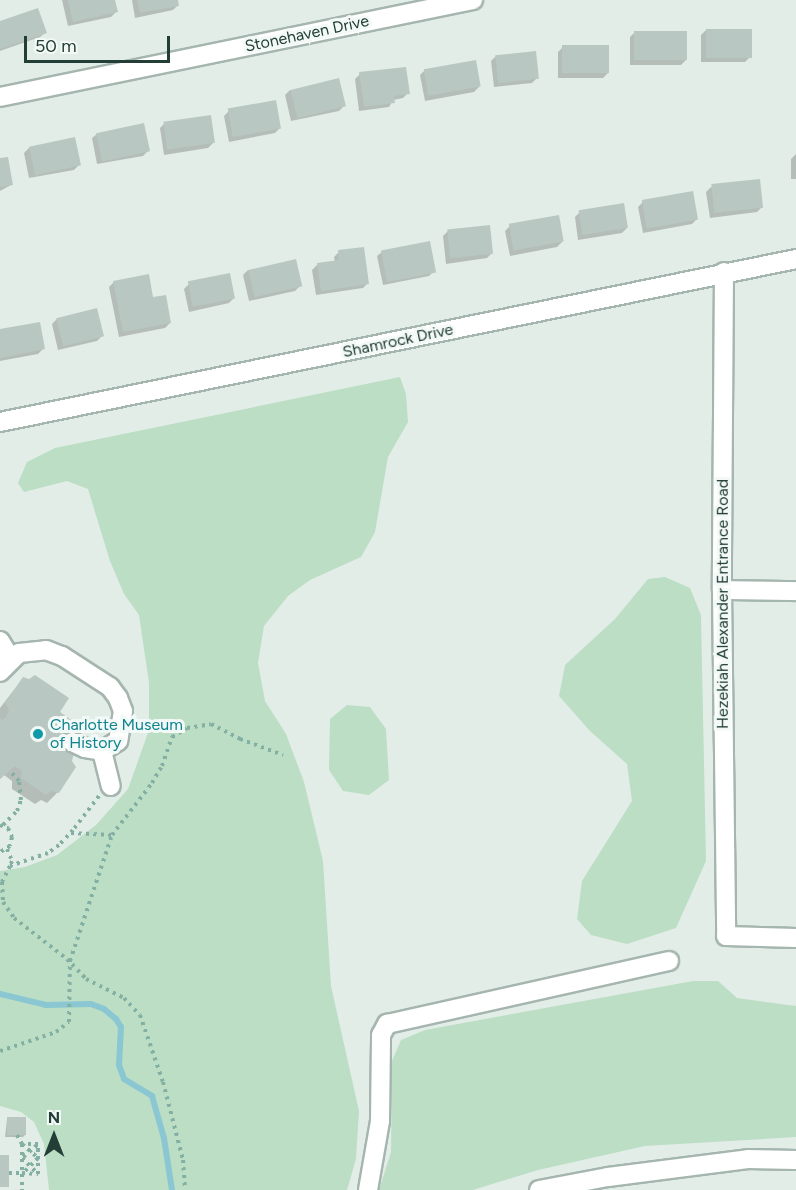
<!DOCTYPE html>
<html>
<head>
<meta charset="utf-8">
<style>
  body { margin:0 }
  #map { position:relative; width:796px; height:1190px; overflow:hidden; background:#e3ede8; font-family:Figtree,sans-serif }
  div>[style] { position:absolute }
  .green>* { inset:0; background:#bbdec5 }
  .shadow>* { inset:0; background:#0003 }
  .stream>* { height:6px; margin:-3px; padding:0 3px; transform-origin:3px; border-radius:3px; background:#8ac7d2 }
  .building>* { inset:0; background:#b8c7c1; transform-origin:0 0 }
  .path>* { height:4px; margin-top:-2px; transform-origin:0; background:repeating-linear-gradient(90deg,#83b0a2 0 3px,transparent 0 7.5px) }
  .roads { filter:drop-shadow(2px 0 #a5b5af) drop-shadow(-2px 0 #a5b5af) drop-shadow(0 2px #a5b5af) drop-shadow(0 -2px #a5b5af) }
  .minor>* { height:18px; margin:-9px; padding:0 9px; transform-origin:9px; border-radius:9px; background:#fff }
  .dots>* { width:16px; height:16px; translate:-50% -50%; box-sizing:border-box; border:3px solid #f3f9f6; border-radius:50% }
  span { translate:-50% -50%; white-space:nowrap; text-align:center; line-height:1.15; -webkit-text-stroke:6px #f3f9f6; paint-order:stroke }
  .street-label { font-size:16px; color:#223e36 }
  .culture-label { font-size:16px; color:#0d838f }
  .left { translate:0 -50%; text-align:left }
  .north { position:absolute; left:24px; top:1106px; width:60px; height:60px; -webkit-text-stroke:4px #f3f9f6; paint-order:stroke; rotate:0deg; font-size:16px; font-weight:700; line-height:24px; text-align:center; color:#223e36 }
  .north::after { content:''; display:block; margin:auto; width:21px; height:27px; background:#223e36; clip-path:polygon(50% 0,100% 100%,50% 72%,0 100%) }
  .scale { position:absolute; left:24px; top:36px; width:146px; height:27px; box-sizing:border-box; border:3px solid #223e36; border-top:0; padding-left:8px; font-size:18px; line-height:21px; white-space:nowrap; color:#223e36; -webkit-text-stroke:4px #f3f9f6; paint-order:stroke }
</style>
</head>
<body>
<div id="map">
  <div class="green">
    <i style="clip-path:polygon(400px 377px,406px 394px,408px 422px,388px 457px,375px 532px,361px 557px,310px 580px,288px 596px,264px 626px,258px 663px,265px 701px,286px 734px,304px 782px,323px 861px,331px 986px,359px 1111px,356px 1159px,347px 1190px,49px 1190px,44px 1144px,34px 1122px,21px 1112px,0 1106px,0 871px,25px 867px,57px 855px,96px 825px,128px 789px,149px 730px,149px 683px,139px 615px,124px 594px,110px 561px,88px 489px,67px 481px,24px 492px,18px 483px,27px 462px,55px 448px)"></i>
    <i style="clip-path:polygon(665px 577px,690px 588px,701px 615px,706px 861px,676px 928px,627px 944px,591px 935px,577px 919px,582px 881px,632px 801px,627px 764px,590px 731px,559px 696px,565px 665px,615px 619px,648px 579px)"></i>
    <i style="clip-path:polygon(347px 705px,370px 707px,386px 729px,389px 780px,369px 795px,343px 791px,329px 770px,330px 719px)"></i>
    <i style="clip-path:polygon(693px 981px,718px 981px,737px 998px,796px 1006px,796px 1137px,645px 1146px,538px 1170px,473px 1190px,379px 1190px,391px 1152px,392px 1061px,401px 1040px,425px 1030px)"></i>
  </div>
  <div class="shadow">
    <i style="clip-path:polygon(62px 0,113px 0,116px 12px,111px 17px,68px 26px)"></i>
    <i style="clip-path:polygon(132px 0,177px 0,178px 5px,173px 10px,135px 18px)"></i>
    <i style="clip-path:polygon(0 22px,45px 33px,40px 37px,0 51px)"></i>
    <i style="clip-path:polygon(706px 30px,750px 57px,745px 62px,701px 62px,701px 35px)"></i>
    <i style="clip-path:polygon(635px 32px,686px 60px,681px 65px,630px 65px,630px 37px)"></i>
    <i style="clip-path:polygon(563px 47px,608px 73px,603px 78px,558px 78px,558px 52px)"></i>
    <i style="clip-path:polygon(496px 56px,537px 78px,532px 83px,494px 87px,491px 61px)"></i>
    <i style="clip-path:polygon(425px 70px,479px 87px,474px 92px,425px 101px,420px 75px)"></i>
    <i style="clip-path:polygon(360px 74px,408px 93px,403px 98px,393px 100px,389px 107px,359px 111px,355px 79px)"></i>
    <i style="clip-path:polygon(290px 90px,344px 106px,339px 111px,291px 121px,285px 95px)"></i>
    <i style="clip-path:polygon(229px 111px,280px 128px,275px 133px,229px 142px,224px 116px)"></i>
    <i style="clip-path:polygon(165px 123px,213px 143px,208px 148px,164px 155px,160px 128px)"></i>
    <i style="clip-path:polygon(97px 134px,148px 151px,143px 156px,97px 164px,92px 138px)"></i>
    <i style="clip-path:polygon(74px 139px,79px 165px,74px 170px,29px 178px,24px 153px,29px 148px)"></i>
    <i style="clip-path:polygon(796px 154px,796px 179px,791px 179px,791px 159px)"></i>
    <i style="clip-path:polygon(0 160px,11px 185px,0 191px)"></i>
    <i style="clip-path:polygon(711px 187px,762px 207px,757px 212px,710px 218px,706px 192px)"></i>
    <i style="clip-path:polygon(643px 202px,697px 219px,692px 224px,643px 233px,638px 207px)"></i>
    <i style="clip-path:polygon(580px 212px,627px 228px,622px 233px,578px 240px,575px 217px)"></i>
    <i style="clip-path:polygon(510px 226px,562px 242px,557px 247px,510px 256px,505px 231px)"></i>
    <i style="clip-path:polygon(448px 231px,492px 253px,487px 258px,446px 264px,443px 236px)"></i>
    <i style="clip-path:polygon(339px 252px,368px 283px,363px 288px,316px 295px,312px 270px,317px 265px,335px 262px,334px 257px)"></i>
    <i style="clip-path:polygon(382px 252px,434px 271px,429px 276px,383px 285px,377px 256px)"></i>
    <i style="clip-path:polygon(248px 270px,300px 286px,295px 291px,249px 301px,243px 275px)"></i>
    <i style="clip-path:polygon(114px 282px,152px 299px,170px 323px,165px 328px,119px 337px,109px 287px)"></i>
    <i style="clip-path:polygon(189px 284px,234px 298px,229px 303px,189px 312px,184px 289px)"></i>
    <i style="clip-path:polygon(57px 319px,102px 336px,97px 341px,58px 350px,52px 324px)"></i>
    <i style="clip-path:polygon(0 331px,43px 349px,38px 354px,0 361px)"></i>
    <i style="clip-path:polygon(23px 678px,58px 712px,66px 749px,58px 792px,47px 803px,41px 800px,35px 804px,12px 789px,12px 781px,4px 775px,0 779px,0 708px)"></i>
    <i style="clip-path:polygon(7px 1119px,25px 1135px,23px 1137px,5px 1137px)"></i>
  </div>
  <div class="stream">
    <i style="left:0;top:994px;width:47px;rotate:13.4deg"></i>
    <i style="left:46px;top:1005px;width:45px;rotate:-1.3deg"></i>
    <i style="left:91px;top:1004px;width:14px;rotate:21deg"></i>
    <i style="left:104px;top:1009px;width:16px;rotate:40deg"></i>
    <i style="left:116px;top:1019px;width:9px;rotate:58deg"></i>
    <i style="left:121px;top:1027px;width:38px;rotate:93deg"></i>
    <i style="left:119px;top:1065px;width:15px;rotate:70deg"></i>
    <i style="left:124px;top:1079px;width:33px;rotate:31deg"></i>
    <i style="left:152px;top:1096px;width:44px;rotate:74.1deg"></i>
    <i style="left:164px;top:1138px;width:53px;rotate:81.3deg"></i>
  </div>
  <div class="building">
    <i style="clip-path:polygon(68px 0,115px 0,118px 12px,73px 22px)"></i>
    <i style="clip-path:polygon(137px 0,178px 0,179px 6px,140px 13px)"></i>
    <i style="clip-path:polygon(38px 8px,47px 33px,0 49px,0 21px)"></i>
    <i style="left:706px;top:29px;width:46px;height:29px"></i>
    <i style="left:634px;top:31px;width:53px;height:29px"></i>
    <i style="left:562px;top:45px;width:47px;height:28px"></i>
    <i style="left:536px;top:51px;width:28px;height:41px;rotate:84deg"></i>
    <i style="left:476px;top:60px;width:27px;height:53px;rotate:80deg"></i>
    <i style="clip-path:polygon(406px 67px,410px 94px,394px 96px,395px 103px,364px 107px,359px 72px)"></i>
    <i style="left:339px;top:78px;width:29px;height:50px;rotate:76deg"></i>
    <i style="left:276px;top:100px;width:29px;height:49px;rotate:80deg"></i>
    <i style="left:211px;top:115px;width:28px;height:48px;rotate:82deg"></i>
    <i style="left:144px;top:123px;width:29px;height:49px;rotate:78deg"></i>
    <i style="left:75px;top:137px;width:29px;height:47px;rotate:78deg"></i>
    <i style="clip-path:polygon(8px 157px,13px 185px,0 187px,0 158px)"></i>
    <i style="left:760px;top:179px;width:29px;height:49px;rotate:84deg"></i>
    <i style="left:693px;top:191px;width:29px;height:52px;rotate:80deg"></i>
    <i style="left:624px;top:203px;width:25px;height:46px;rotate:81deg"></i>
    <i style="left:559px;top:215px;width:27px;height:51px;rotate:80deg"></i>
    <i style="left:490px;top:225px;width:29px;height:43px;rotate:84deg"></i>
    <i style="left:430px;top:241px;width:32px;height:50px;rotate:79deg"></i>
    <i style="clip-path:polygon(364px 247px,369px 284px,321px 291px,317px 263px,339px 260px,338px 250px)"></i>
    <i style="left:296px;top:259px;width:28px;height:49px;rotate:77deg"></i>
    <i style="left:230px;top:273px;width:26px;height:43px;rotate:79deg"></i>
    <i style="clip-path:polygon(149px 274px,153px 297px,166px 295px,171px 323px,123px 332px,113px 281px)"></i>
    <i style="left:97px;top:308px;width:29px;height:42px;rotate:76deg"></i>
    <i style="clip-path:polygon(40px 322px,45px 349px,0 358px,0 329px)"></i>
    <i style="clip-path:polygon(35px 675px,69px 698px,60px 712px,81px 727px,68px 748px,74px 752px,72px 761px,76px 767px,59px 793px,51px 791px,46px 795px,21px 778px,22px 771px,15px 766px,0 779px,0 718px,2px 720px,6px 717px,9px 710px,5px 703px,23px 677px,29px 679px)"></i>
    <i style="left:7px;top:1117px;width:19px;height:18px"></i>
    <i style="left:0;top:1155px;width:9px;height:32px"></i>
  </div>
  <div class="path">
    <i style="left:99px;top:796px;width:43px;rotate:127.4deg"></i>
    <i style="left:73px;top:830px;width:21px;rotate:133deg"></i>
    <i style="left:59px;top:845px;width:14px;rotate:144deg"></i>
    <i style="left:48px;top:853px;width:40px;rotate:161.1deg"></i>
    <i style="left:10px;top:866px;width:18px;rotate:117deg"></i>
    <i style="left:2px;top:882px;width:20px;rotate:87deg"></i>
    <i style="left:3px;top:902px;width:19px;rotate:55deg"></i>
    <i style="left:14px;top:918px;width:67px;rotate:37.7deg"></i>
    <i style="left:67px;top:959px;width:28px;rotate:46deg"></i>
    <i style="left:86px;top:979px;width:42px;rotate:26.6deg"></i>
    <i style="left:124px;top:998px;width:23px;rotate:47deg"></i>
    <i style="left:140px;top:1015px;width:71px;rotate:71.1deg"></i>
    <i style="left:163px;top:1082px;width:81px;rotate:75.6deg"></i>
    <i style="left:183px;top:1160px;width:30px;rotate:86deg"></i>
    <i style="left:0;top:825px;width:9px;rotate:21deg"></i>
    <i style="left:8px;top:828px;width:10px;rotate:66deg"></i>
    <i style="left:12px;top:837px;width:9px;rotate:103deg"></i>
    <i style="left:10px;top:846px;width:12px;rotate:149deg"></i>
    <i style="left:3px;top:825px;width:20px;rotate:-45deg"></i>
    <i style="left:17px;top:811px;width:12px;rotate:-70deg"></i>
    <i style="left:21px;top:800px;width:19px;rotate:-96deg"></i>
    <i style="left:19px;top:781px;width:15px;rotate:-132deg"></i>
    <i style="left:71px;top:833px;width:41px;rotate:2.8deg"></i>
    <i style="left:7px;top:849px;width:13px;rotate:67deg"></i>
    <i style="left:12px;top:861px;width:5px;rotate:112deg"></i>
    <i style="left:0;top:1051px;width:59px;rotate:-18.7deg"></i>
    <i style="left:56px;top:1032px;width:16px;rotate:-38deg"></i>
    <i style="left:69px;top:1022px;width:61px;rotate:-89.1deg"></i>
    <i style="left:70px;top:961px;width:133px;rotate:-71.6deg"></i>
    <i style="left:112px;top:835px;width:66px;rotate:-52.4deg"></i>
    <i style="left:152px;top:783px;width:20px;rotate:-60deg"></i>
    <i style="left:162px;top:766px;width:31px;rotate:-71deg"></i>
    <i style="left:172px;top:737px;width:17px;rotate:-31deg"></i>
    <i style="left:187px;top:728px;width:24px;rotate:-9deg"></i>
    <i style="left:211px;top:724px;width:33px;rotate:27deg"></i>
    <i style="left:240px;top:739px;width:46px;rotate:20.4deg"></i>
    <i style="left:17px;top:1135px;width:10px;rotate:61deg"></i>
    <i style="left:22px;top:1144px;width:21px;rotate:41deg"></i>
    <i style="left:38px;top:1158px;width:21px;rotate:135deg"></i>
    <i style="left:37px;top:1145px;width:20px;rotate:139deg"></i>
    <i style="left:22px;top:1158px;width:23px;rotate:45deg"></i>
    <i style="left:9px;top:1173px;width:13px"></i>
    <i style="left:22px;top:1173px;width:16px;rotate:4deg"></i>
    <i style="left:38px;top:1174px;width:30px;rotate:-90deg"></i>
    <i style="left:38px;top:1144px;width:16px;rotate:180deg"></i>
    <i style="left:22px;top:1144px;width:46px;rotate:90deg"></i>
  </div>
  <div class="roads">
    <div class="minor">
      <i style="left:0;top:97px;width:483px;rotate:-11.6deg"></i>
      <i style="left:724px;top:272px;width:318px;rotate:90.4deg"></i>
      <i style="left:722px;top:590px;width:346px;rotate:89.3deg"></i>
      <i style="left:726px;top:936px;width:70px;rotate:1.6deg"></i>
      <i style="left:0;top:422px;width:813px;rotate:-11.57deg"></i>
      <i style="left:722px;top:590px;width:74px;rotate:0.8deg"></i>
      <i style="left:0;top:641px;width:21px;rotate:59deg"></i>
      <i style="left:0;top:672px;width:27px;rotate:-45deg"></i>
      <i style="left:19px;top:653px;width:27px;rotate:-6deg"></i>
      <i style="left:46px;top:650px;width:17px;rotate:21deg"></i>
      <i style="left:62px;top:656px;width:57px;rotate:32.9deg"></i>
      <i style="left:110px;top:687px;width:14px;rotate:54deg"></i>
      <i style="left:118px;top:698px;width:14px;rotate:69deg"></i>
      <i style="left:123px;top:711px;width:30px;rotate:99deg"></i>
      <i style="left:118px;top:741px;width:19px;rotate:148deg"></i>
      <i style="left:102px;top:751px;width:17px;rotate:-170deg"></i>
      <i style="left:85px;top:748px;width:14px;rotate:-155deg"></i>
      <i style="left:102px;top:751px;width:36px;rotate:76deg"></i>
      <i style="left:368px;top:1190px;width:70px;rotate:-80.1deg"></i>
      <i style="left:380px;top:1121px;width:86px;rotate:-89.3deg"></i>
      <i style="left:381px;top:1035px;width:13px;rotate:-61deg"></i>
      <i style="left:387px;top:1024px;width:289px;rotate:-12.6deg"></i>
      <i style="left:539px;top:1190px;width:70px;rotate:-10.7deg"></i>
      <i style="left:608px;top:1177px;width:141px;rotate:-7.3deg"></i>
      <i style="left:748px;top:1159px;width:48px;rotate:1.2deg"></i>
    </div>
  </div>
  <div class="dots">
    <i style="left:38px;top:734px;background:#0f9aa8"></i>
  </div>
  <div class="street-label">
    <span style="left:307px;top:34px;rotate:-12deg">Stonehaven Drive</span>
    <span style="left:398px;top:341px;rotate:-12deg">Shamrock Drive</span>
    <span style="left:723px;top:604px;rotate:-90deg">Hezekiah Alexander Entrance Road</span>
  </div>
  <div class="culture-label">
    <span class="left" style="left:50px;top:734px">Charlotte Museum<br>of History</span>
  </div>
  <div class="north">N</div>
  <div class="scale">50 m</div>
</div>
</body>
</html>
